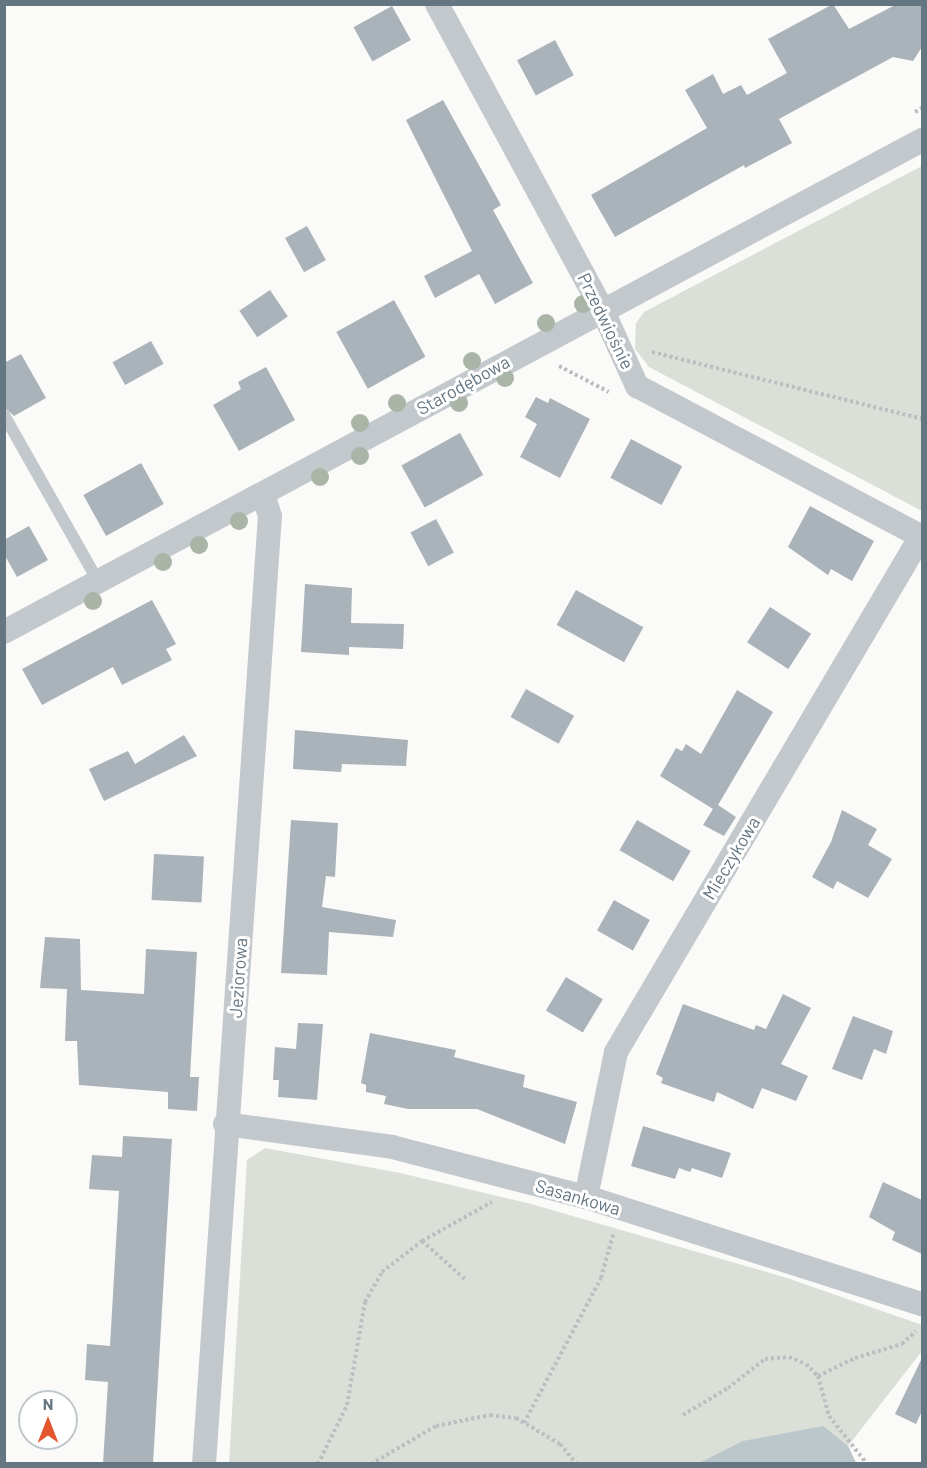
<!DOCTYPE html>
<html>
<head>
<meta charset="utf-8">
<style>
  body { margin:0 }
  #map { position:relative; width:927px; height:1468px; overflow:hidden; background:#fafaf8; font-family:Barlow,sans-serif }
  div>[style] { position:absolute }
  .green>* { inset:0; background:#dadfd7 }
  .water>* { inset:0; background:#bbc7cb }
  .building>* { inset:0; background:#aab3b9; transform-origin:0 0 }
  .path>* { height:4px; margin-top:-2px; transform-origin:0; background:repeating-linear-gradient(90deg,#bbbfc2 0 3px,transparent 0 6px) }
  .lane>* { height:12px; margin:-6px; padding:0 6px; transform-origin:6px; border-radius:6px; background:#c3c8cc }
  .street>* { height:24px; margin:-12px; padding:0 12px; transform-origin:12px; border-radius:12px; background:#c3c8cc }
  .trees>* { width:18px; height:18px; margin:-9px; border-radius:50%; background:#aab4a7 }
  span { translate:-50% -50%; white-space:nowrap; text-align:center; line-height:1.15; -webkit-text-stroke:6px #fff; paint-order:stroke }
  .street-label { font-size:18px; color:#657683 }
  .frame { position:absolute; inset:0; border:6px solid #657683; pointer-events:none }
  .north { position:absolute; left:18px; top:1390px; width:60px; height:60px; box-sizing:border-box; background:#fff; border:2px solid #c1c8cd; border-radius:50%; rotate:0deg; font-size:16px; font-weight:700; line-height:24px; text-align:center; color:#657683 }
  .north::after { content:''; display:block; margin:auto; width:21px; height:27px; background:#e4572e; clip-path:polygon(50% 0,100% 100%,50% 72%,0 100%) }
</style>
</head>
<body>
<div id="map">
  <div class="green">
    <i style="clip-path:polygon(922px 166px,922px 511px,649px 367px,635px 349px,636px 323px,644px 312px)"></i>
    <i style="clip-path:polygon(265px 1148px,400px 1173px,531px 1204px,787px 1278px,922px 1325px,922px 1351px,848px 1446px,856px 1463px,229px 1464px,247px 1160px)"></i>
  </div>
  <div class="water">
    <i style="clip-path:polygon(823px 1426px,848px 1446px,856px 1463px,699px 1463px,743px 1441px)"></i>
  </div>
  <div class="building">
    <i style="clip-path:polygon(833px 4px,849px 29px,897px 4px,922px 4px,922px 47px,913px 61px,893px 57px,779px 119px,792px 143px,745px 168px,744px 165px,615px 237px,591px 195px,707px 128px,685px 90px,713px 74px,723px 94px,741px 85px,747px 95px,787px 73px,768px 39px)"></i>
    <i style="left:392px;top:6px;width:39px;height:44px;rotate:61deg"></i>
    <i style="left:555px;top:40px;width:40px;height:43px;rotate:62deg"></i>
    <i style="clip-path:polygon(443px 100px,501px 205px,493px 210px,533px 283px,495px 304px,479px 274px,435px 298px,424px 276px,472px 251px,406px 120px)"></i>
    <i style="left:307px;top:226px;width:39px;height:25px;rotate:61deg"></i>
    <i style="left:270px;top:290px;width:32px;height:37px;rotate:56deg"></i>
    <i style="left:394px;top:300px;width:65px;height:66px;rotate:61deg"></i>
    <i style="left:151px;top:341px;width:26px;height:44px;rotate:61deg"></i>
    <i style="clip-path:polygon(21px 354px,46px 398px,14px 416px,4px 407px,4px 363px)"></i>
    <i style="clip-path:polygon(266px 367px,295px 420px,239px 451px,213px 405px,241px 389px,238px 382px)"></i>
    <i style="clip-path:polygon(536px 397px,548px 403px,550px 398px,590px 419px,560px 478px,520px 457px,537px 424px,525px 417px)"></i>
    <i style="left:460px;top:433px;width:48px;height:67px;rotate:61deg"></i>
    <i style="left:631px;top:439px;width:58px;height:44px;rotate:28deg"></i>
    <i style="left:141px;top:463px;width:47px;height:66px;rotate:61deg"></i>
    <i style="clip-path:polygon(810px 506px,874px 541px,852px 581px,831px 569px,828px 575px,788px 547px)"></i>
    <i style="left:436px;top:519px;width:38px;height:29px;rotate:62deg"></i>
    <i style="clip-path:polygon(29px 526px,48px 560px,17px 577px,4px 554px,4px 540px)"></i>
    <i style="clip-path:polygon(305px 584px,352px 588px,351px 623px,404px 624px,403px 649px,349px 647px,349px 655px,301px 652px)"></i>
    <i style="left:576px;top:590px;width:77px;height:40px;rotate:29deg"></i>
    <i style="clip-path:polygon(152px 600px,176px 644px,166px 649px,172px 660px,122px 685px,113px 667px,42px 705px,22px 669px)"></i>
    <i style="left:770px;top:607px;width:49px;height:42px;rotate:33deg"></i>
    <i style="left:526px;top:689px;width:55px;height:32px;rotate:29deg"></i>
    <i style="clip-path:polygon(737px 690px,773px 712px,718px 805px,736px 817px,724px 836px,703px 825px,713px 809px,660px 776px,676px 748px,682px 751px,686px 744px,701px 754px)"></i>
    <i style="clip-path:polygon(295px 730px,408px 740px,406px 766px,342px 764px,341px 772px,293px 769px)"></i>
    <i style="clip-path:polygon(184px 735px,197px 756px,104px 801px,89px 769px,128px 751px,135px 764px)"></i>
    <i style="clip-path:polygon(842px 810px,877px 829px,868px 845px,892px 859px,868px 898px,837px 881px,833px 889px,812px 877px,831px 842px)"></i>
    <i style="clip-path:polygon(291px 820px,338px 823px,335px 877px,326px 876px,322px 907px,396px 920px,393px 937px,329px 932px,327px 975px,281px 973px)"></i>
    <i style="left:637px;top:820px;width:62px;height:35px;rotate:30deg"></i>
    <i style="left:154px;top:854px;width:50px;height:46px;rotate:3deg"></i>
    <i style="left:614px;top:900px;width:41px;height:35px;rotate:29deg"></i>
    <i style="clip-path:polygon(45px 937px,80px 939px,81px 990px,144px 994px,146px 949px,197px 952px,190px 1077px,199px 1077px,197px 1111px,168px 1109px,168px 1092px,79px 1085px,77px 1041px,65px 1041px,67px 989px,40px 988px)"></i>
    <i style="left:566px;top:977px;width:43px;height:39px;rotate:31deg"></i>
    <i style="clip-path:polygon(783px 994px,811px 1008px,781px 1064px,808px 1076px,796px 1101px,762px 1088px,753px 1109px,717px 1092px,714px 1102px,661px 1083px,663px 1078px,656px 1074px,683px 1004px,754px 1030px,756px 1025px,766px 1029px)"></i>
    <i style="clip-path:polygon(853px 1016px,893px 1031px,886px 1054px,874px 1049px,862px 1080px,832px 1069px)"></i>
    <i style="clip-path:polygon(298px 1023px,323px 1024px,317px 1100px,278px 1097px,279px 1080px,273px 1080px,275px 1047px,296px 1049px)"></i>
    <i style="clip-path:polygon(370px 1033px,456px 1050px,454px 1057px,525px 1075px,523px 1087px,577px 1102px,565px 1144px,477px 1109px,408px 1109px,384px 1104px,386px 1096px,366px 1092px,366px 1085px,361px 1083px)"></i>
    <i style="clip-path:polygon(643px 1126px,731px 1153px,722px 1178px,692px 1168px,690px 1172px,679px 1168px,675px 1179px,631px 1166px)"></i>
    <i style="clip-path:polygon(123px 1136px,172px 1139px,153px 1464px,103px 1464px,108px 1382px,85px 1380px,87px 1344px,110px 1346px,119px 1191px,89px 1189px,92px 1155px,122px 1157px)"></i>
    <i style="clip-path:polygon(883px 1182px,922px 1200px,922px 1254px,892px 1240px,895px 1232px,869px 1217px)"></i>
    <i style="clip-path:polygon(922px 1358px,922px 1411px,916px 1424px,895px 1414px)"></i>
  </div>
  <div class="path">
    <i style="left:915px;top:112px;width:8px;rotate:-30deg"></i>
    <i style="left:652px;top:352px;width:278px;rotate:13.9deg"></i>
    <i style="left:559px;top:366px;width:56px;rotate:27.5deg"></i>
    <i style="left:422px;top:1241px;width:60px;rotate:41.6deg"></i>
    <i style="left:818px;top:1376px;width:41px;rotate:-25.9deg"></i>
    <i style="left:855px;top:1358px;width:49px;rotate:-16.6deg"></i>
    <i style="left:902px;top:1344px;width:19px;rotate:-43deg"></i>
    <i style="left:683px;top:1415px;width:52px;rotate:-31deg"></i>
    <i style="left:728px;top:1388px;width:47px;rotate:-38.1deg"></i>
    <i style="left:765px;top:1359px;width:24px;rotate:-5deg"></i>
    <i style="left:789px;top:1357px;width:18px;rotate:22deg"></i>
    <i style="left:806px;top:1364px;width:17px;rotate:45deg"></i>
    <i style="left:818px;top:1376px;width:41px;rotate:74.6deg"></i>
    <i style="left:829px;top:1416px;width:61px;rotate:51.6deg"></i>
    <i style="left:524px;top:1423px;width:164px;rotate:-62deg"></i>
    <i style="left:601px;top:1278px;width:45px;rotate:-74.4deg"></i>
    <i style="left:318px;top:1464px;width:66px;rotate:-63.8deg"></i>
    <i style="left:347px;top:1405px;width:105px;rotate:-80.1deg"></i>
    <i style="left:365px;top:1302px;width:34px;rotate:-60deg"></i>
    <i style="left:382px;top:1272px;width:51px;rotate:-37.8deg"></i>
    <i style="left:422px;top:1241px;width:80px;rotate:-29.1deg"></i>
    <i style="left:371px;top:1464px;width:75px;rotate:-30.3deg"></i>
    <i style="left:436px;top:1426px;width:55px;rotate:-11.5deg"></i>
    <i style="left:490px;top:1415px;width:26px;rotate:7deg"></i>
    <i style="left:516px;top:1418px;width:51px;rotate:30.6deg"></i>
    <i style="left:560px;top:1444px;width:26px;rotate:50deg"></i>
  </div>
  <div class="lane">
    <i style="left:4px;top:415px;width:191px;rotate:60.5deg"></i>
  </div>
  <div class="street">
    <i style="left:437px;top:4px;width:347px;rotate:61.6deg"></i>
    <i style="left:602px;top:309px;width:85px;rotate:65.6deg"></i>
    <i style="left:637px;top:386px;width:323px;rotate:27.9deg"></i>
    <i style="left:4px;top:632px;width:1042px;rotate:-28.19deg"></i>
    <i style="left:225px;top:1124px;width:169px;rotate:7.8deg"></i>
    <i style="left:392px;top:1147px;width:200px;rotate:14.5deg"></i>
    <i style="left:586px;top:1197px;width:353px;rotate:17.7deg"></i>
    <i style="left:586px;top:1197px;width:148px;rotate:-78.3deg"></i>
    <i style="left:616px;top:1052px;width:599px;rotate:-59.41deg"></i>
    <i style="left:204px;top:1464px;width:950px;rotate:-86.02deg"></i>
    <i style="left:270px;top:516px;width:23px;rotate:-108deg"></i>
  </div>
  <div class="trees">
    <i style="left:583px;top:304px"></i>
    <i style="left:546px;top:323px"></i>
    <i style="left:472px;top:361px"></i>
    <i style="left:505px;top:378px"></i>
    <i style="left:397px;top:403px"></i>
    <i style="left:459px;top:403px"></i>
    <i style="left:360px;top:423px"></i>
    <i style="left:360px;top:456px"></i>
    <i style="left:320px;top:477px"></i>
    <i style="left:239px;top:521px"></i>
    <i style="left:199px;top:545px"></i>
    <i style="left:163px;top:562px"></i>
    <i style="left:93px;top:601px"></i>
  </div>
  <div class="street-label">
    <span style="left:606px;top:321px;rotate:64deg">Przedwiośnie</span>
    <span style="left:463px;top:385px;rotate:-29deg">Starodębowa</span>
    <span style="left:731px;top:858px;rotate:-59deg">Mieczykowa</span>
    <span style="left:238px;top:978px;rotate:-86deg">Jeziorowa</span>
    <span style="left:578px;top:1197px;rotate:16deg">Sasankowa</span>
  </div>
  <div class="frame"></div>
  <div class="north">N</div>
</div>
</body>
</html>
